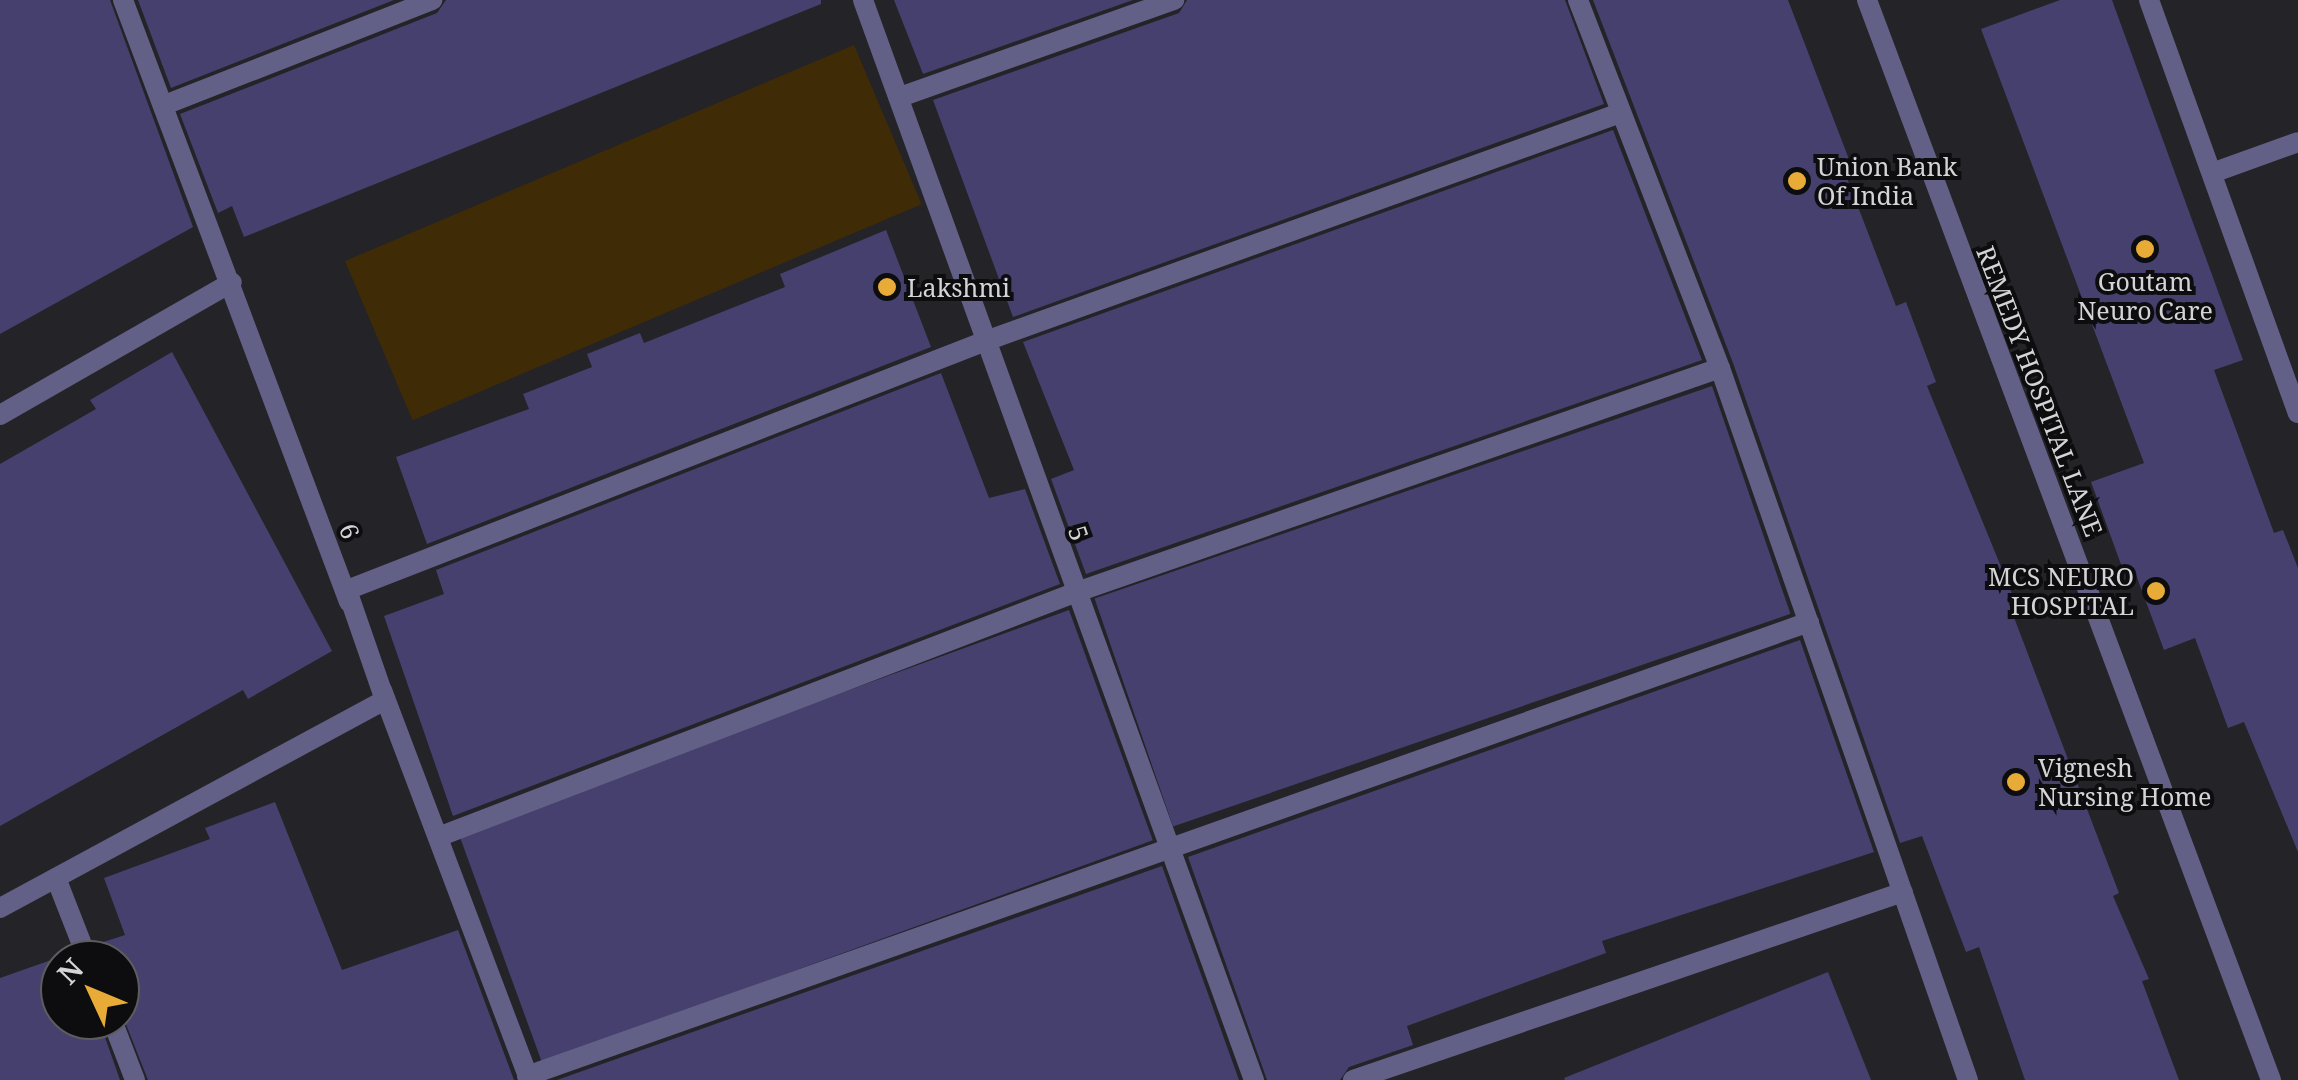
<!DOCTYPE html>
<html>
<head>
<meta charset="utf-8">
<style>
  body { margin:0 }
  #map { position:relative; width:2298px; height:1080px; overflow:hidden; background:#242328; font-family:"Noto Serif",serif }
  div>[style] { position:absolute }
  .green>* { inset:0; background:#3f2c07; transform-origin:0 0 }
  .building>* { inset:0; background:#45406e; transform-origin:0 0 }
  .minor>* { height:20px; margin:-10px; padding:0 10px; transform-origin:10px; border-radius:10px; background:#626087 }
  .dots>* { width:28px; height:28px; translate:-50% -50%; box-sizing:border-box; border:5px solid #0d0d0f; border-radius:50% }
  span { translate:-50% -50%; white-space:nowrap; text-align:center; line-height:1.15; -webkit-text-stroke:8px #0d0d0f; paint-order:stroke }
  .poi-label { font-size:25px; color:#d4d4d7 }
  .left { translate:0 -50%; text-align:left }
  .right { translate:-100% -50%; text-align:right }
  .street-label { font-size:25px; color:#d4d4d7 }
  .north { position:absolute; left:40px; top:940px; width:100px; height:100px; box-sizing:border-box; background:#0d0d0f; border:2px solid #5d5d5f; border-radius:50%; rotate:314deg; font-size:28px; font-weight:700; line-height:40px; text-align:center; color:#d4d4d7 }
  .north::after { content:''; display:block; margin:auto; width:35px; height:45px; background:#e8ab37; clip-path:polygon(50% 0,100% 100%,50% 72%,0 100%) }
</style>
</head>
<body>
<div id="map">
  <div class="green">
    <i style="left:854px;top:45px;width:173px;height:553px;rotate:67deg"></i>
  </div>
  <div class="building">
    <i style="clip-path:polygon(0 0,110px 0,193px 227px,0 334px)"></i>
    <i style="clip-path:polygon(138px 0,394px 0,171px 88px)"></i>
    <i style="clip-path:polygon(446px 0,821px 0,821px 4px,244px 237px,232px 206px,218px 213px,180px 114px,437px 13px)"></i>
    <i style="clip-path:polygon(894px 0,1133px 0,923px 74px)"></i>
    <i style="clip-path:polygon(1187px 0,1565px 0,1604px 104px,1013px 317px,933px 100px,1179px 13px)"></i>
    <i style="clip-path:polygon(1593px 0,1788px 0,1855px 175px,1847px 178px,1896px 306px,1906px 302px,1936px 382px,1927px 386px,2013px 596px,2007px 599px,2119px 893px,2113px 896px,2149px 979px,2142px 981px,2179px 1080px,2025px 1080px,1979px 947px,1966px 952px,1922px 836px,1900px 843px,1733px 363px)"></i>
    <i style="clip-path:polygon(2060px 0,2112px 0,2243px 360px,2214px 370px,2274px 533px,2283px 530px,2298px 568px,2298px 852px,2244px 722px,2228px 728px,2195px 638px,2164px 650px,2133px 567px,2123px 570px,2091px 482px,2144px 463px,1981px 29px)"></i>
    <i style="clip-path:polygon(1613px 130px,1702px 360px,1086px 574px,1051px 479px,1074px 470px,1023px 342px)"></i>
    <i style="clip-path:polygon(886px 230px,931px 347px,427px 544px,396px 457px,529px 409px,523px 394px,592px 367px,587px 354px,640px 333px,644px 343px,785px 287px,780px 274px)"></i>
    <i style="clip-path:polygon(172px 352px,332px 651px,248px 699px,243px 690px,0 826px,0 464px,96px 409px,90px 400px)"></i>
    <i style="clip-path:polygon(941px 373px,989px 498px,1025px 489px,1060px 584px,453px 816px,384px 616px,444px 594px,436px 570px)"></i>
    <i style="left:1712px;top:386px;width:241px;height:653px;rotate:71deg"></i>
    <i style="left:1069px;top:610px;width:245px;height:650px;rotate:70deg"></i>
    <i style="clip-path:polygon(1800px 640px,1874px 852px,1602px 941px,1606px 953px,1407px 1026px,1413px 1045px,1349px 1067px,1340px 1080px,1267px 1080px,1188px 857px)"></i>
    <i style="clip-path:polygon(275px 802px,342px 970px,458px 930px,514px 1080px,148px 1080px,120px 1009px,120px 960px,102px 960px,97px 944px,125px 935px,104px 878px,210px 839px,205px 828px)"></i>
    <i style="clip-path:polygon(1162px 866px,1239px 1080px,557px 1080px)"></i>
    <i style="clip-path:polygon(71px 953px,73px 960px,60px 960px,60px 1020px,99px 1020px,120px 1080px,0 1080px,0 978px)"></i>
    <i style="clip-path:polygon(1828px 972px,1871px 1080px,1565px 1080px,1564px 1078px)"></i>
  </div>
  <div class="minor">
    <i style="left:123px;top:0;width:643px;rotate:69.42deg"></i>
    <i style="left:863px;top:0;width:1149px;rotate:70.1deg"></i>
    <i style="left:1578px;top:0;width:394px;rotate:68.9deg"></i>
    <i style="left:1720px;top:368px;width:754px;rotate:70.8deg"></i>
    <i style="left:1867px;top:0;width:1153px;rotate:69.49deg"></i>
    <i style="left:2149px;top:0;width:439px;rotate:70.2deg"></i>
    <i style="left:900px;top:97px;width:291px;rotate:-19.5deg"></i>
    <i style="left:167px;top:104px;width:285px;rotate:-21.4deg"></i>
    <i style="left:2212px;top:173px;width:91px;rotate:-19.8deg"></i>
    <i style="left:0;top:415px;width:267px;rotate:-29.8deg"></i>
    <i style="left:382px;top:690px;width:417px;rotate:69.3deg"></i>
    <i style="left:438px;top:837px;width:681px;rotate:-20.99deg"></i>
    <i style="left:1074px;top:593px;width:684px;rotate:-19.2deg"></i>
    <i style="left:56px;top:878px;width:88px;rotate:68.7deg"></i>
    <i style="left:0;top:908px;width:438px;rotate:-28.4deg"></i>
    <i style="left:385px;top:700px;width:116px;rotate:-109.1deg"></i>
    <i style="left:347px;top:590px;width:683px;rotate:-21.3deg"></i>
    <i style="left:983px;top:342px;width:677px;rotate:-19.77deg"></i>
    <i style="left:112px;top:1020px;width:64px;rotate:69deg"></i>
    <i style="left:527px;top:1076px;width:1360px;rotate:-19.5deg"></i>
    <i style="left:1353px;top:1080px;width:581px;rotate:-18.87deg"></i>
  </div>
  <div class="dots">
    <i style="left:1797px;top:181px;background:#e8ab37"></i>
    <i style="left:2145px;top:249px;background:#e8ab37"></i>
    <i style="left:887px;top:287px;background:#e8ab37"></i>
    <i style="left:2156px;top:591px;background:#e8ab37"></i>
    <i style="left:2016px;top:782px;background:#e8ab37"></i>
  </div>
  <div class="poi-label">
    <span class="left" style="left:1817px;top:181px">Union Bank<br>Of India</span>
    <span style="left:2145px;top:296px">Goutam<br>Neuro Care</span>
    <span class="left" style="left:907px;top:287px">Lakshmi</span>
    <span class="right" style="left:2134px;top:591px">MCS NEURO<br>HOSPITAL</span>
    <span class="left" style="left:2038px;top:782px">Vignesh<br>Nursing Home</span>
  </div>
  <div class="street-label">
    <span style="left:2040px;top:391px;rotate:69deg">REMEDY HOSPITAL LANE</span>
    <span style="left:350px;top:531px;rotate:70deg">6</span>
    <span style="left:1079px;top:533px;rotate:70deg">5</span>
  </div>
  <div class="north">N</div>
</div>
</body>
</html>
